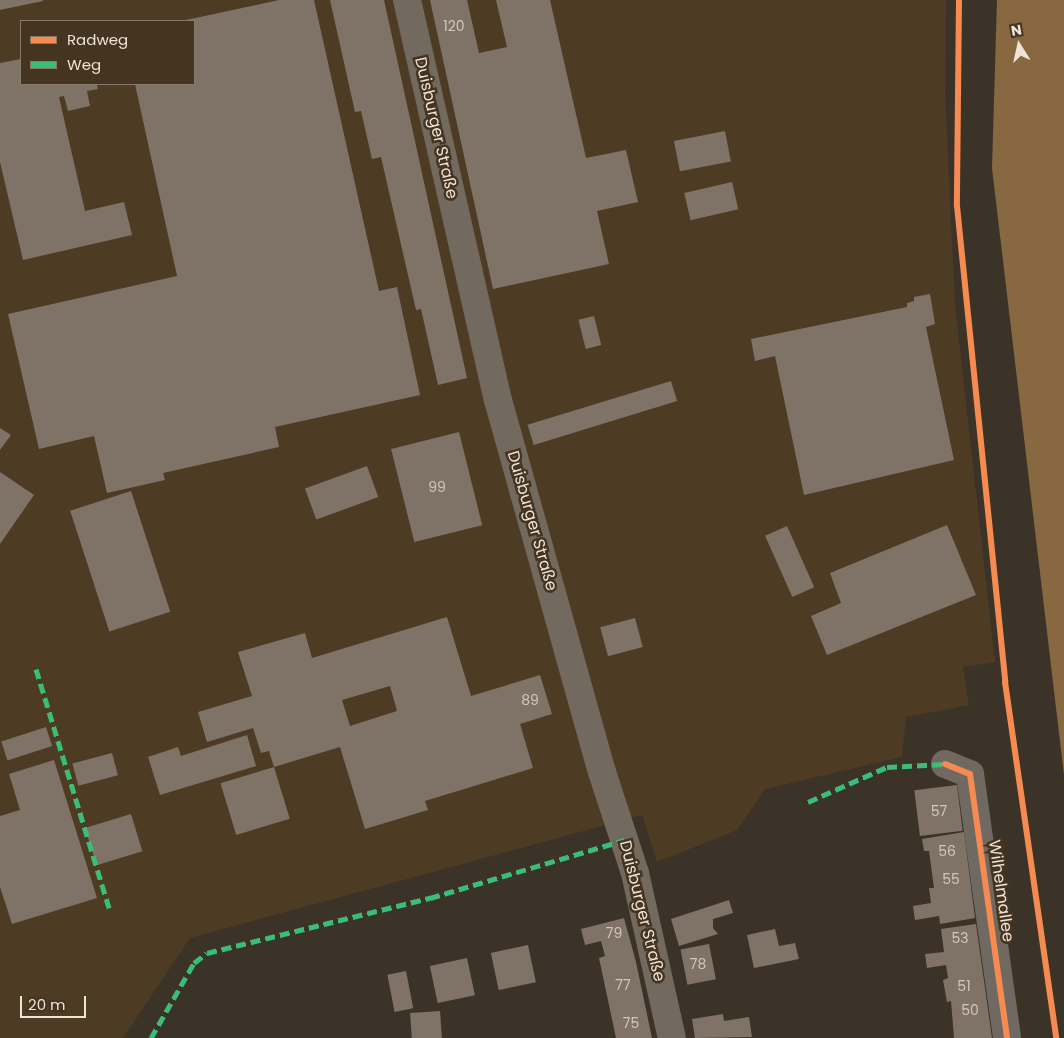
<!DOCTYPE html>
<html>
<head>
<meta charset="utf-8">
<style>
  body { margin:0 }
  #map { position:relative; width:1064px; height:1038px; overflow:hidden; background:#3c3328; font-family:Poppins,sans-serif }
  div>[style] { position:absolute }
  .built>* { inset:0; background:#4e3b24 }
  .water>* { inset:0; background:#886840 }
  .building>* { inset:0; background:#7e7366; transform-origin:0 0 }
  .minor>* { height:28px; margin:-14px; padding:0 14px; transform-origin:14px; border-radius:14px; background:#706961 }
  .major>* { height:28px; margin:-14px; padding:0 14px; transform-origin:14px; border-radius:14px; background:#72695f }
  .quiet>* { height:5px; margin-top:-2.5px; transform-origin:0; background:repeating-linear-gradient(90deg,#3abd76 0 10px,transparent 0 15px) }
  .cycleway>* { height:6px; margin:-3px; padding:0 3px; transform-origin:3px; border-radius:3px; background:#f68b52 }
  span { translate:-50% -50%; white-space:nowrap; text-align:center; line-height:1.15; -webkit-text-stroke:5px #443420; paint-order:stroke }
  .number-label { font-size:14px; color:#d2c7bc }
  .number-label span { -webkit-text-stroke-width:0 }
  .street-label { font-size:16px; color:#eee3d8 }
  .legend { position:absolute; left:20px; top:20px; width:175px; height:65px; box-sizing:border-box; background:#443420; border:1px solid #887a6a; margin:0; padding:6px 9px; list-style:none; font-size:15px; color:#eee3d8 }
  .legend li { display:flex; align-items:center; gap:10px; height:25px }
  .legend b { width:25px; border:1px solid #887a6a }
  .north { position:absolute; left:994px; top:20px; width:50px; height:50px; -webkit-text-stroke:4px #443420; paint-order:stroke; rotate:350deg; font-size:14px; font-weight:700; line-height:20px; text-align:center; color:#eee3d8 }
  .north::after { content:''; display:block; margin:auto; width:18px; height:22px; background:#eee3d8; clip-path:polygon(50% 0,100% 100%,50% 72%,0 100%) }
  .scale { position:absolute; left:20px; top:996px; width:66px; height:22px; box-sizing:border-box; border:2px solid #eee3d8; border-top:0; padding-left:6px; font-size:15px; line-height:18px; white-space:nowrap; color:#eee3d8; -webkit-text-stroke:4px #443420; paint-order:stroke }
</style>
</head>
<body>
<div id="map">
  <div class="built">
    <i style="clip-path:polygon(evenodd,0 0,946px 0,945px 94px,955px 305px,995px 662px,963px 667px,969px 705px,906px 717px,902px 757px,765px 789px,737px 830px,657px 862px,642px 815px,190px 938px,123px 1038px,0 1038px,0 0,21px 21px,194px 21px,194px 84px,21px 84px,21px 21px)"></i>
  </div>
  <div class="water">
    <i style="clip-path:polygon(997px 0,1064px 0,1064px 775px,992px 168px)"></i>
  </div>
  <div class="building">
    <i style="clip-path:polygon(0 0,43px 0,43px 1px,0 10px)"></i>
    <i style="clip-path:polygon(279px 0,314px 0,379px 291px,397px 287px,420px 395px,275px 427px,279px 447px,163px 473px,165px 480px,107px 493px,94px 436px,39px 449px,8px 314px,177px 276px,135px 84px,194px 84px,194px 21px,186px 20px)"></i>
    <i style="clip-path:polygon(330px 0,384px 0,467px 378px,438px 385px,421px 309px,416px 310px,381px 157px,372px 159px,361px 111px,355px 112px)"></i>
    <i style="clip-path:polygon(430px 0,467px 0,479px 53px,507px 47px,496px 0,550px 0,586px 158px,626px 150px,638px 202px,597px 211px,609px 264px,493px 289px)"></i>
    <i style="clip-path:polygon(21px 59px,21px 84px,97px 84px,98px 89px,87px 91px,90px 106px,68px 111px,64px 96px,59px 97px,85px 211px,124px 202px,132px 235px,23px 260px,0 162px,0 63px)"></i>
    <i style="left:725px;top:131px;width:31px;height:52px;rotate:79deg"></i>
    <i style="left:732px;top:182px;width:28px;height:49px;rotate:77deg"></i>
    <i style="clip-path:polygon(930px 294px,935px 324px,926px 327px,954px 460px,804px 495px,775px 356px,755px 361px,751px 339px,907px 307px,907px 303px,914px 301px,914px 297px)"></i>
    <i style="left:594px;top:316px;width:30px;height:16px;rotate:76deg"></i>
    <i style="left:671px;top:381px;width:21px;height:150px;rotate:73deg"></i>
    <i style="clip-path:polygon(0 428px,11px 435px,0 450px)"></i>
    <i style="left:459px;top:432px;width:96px;height:70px;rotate:76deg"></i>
    <i style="left:367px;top:466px;width:33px;height:66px;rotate:70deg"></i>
    <i style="clip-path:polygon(0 472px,34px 495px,0 544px)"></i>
    <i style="left:131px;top:491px;width:127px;height:64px;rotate:72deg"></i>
    <i style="clip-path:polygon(947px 525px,976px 595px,827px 655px,811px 616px,841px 603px,830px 573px)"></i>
    <i style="left:787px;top:526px;width:67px;height:24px;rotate:66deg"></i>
    <i style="clip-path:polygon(evenodd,447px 617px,471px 696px,540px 675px,552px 714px,520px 724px,533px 768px,425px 801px,428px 810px,365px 829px,340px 747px,274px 767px,269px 751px,261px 753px,253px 728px,207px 742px,198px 712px,252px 696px,238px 652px,305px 633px,312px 658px,447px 617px,390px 686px,397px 711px,350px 726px,342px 700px,390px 686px)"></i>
    <i style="left:635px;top:618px;width:30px;height:36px;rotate:75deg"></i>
    <i style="left:46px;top:727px;width:20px;height:47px;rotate:72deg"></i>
    <i style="clip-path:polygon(247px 735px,256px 766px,160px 795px,148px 757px,178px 747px,181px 756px)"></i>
    <i style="left:112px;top:753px;width:23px;height:41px;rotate:75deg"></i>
    <i style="clip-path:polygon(54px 760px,97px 898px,12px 924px,0 887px,0 816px,20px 810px,9px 774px)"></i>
    <i style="left:274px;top:767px;width:54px;height:56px;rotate:73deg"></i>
    <i style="left:957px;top:785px;width:46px;height:43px;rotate:83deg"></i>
    <i style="left:131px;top:814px;width:39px;height:48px;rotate:73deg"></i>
    <i style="clip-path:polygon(964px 832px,975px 918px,940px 924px,939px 916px,915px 920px,913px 906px,931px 903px,929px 888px,934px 888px,929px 851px,924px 851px,922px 839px)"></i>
    <i style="clip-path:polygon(729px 900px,733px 913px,713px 919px,713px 928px,718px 934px,679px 946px,671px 919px)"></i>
    <i style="clip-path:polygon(624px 918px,636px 962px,652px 1038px,616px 1038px,599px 958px,605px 956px,601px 941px,585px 945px,581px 929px)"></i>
    <i style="clip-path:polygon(976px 924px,992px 1038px,954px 1038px,951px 1001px,947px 1002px,943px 980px,948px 978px,946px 965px,927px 968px,925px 954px,944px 952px,941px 929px)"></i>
    <i style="clip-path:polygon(775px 929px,779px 946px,795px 943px,799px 959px,754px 968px,747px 935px)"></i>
    <i style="left:709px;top:944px;width:36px;height:29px;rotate:79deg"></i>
    <i style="left:528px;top:945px;width:38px;height:38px;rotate:78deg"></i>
    <i style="left:467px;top:958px;width:38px;height:38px;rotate:78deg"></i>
    <i style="left:406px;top:971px;width:38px;height:19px;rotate:79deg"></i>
    <i style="left:440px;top:1011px;width:27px;height:30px;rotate:86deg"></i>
    <i style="clip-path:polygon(723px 1014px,724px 1021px,749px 1017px,752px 1037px,695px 1038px,692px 1019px)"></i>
  </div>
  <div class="minor">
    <i style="left:945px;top:764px;width:27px;rotate:22deg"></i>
    <i style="left:970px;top:774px;width:267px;rotate:82deg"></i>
  </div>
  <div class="major">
    <i style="left:407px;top:0;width:410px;rotate:77.2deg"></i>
    <i style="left:498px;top:400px;width:386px;rotate:74.4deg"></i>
    <i style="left:602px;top:772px;width:106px;rotate:71.9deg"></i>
    <i style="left:635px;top:873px;width:169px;rotate:77.4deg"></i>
  </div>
  <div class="quiet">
    <i style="left:36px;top:669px;width:250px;rotate:73deg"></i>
    <i style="left:808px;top:802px;width:86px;rotate:-23.9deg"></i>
    <i style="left:887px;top:767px;width:58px;rotate:-3deg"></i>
    <i style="left:151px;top:1038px;width:86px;rotate:-60.2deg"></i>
    <i style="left:194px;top:963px;width:16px;rotate:-38deg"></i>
    <i style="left:207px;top:953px;width:230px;rotate:-13.9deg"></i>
    <i style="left:430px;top:898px;width:203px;rotate:-16.6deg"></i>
  </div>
  <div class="cycleway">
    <i style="left:959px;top:0;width:206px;rotate:90.6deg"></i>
    <i style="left:957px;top:206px;width:478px;rotate:84.2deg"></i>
    <i style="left:1005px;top:682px;width:360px;rotate:81.8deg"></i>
    <i style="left:945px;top:764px;width:27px;rotate:22deg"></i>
    <i style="left:970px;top:774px;width:267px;rotate:82deg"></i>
  </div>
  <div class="number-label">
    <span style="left:454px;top:26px">120</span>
    <span style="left:437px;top:487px">99</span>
    <span style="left:530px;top:700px">89</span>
    <span style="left:939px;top:811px">57</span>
    <span style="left:947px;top:851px">56</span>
    <span style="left:951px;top:879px">55</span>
    <span style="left:614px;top:933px">79</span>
    <span style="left:960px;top:938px">53</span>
    <span style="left:698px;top:964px">78</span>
    <span style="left:623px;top:985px">77</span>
    <span style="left:964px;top:986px">51</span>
    <span style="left:970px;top:1010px">50</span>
    <span style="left:631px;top:1023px">75</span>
  </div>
  <div class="street-label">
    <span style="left:436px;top:128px;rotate:77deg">Duisburger Straße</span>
    <span style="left:532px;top:521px;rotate:74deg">Duisburger Straße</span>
    <span style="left:1001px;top:891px;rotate:82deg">Wilhelmallee</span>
    <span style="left:642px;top:911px;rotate:76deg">Duisburger Straße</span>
  </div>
  <ul class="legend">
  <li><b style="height:6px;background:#f68b52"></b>Radweg</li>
  <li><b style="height:6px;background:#3abd76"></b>Weg</li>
  </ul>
  <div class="north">N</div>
  <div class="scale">20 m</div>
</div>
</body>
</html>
